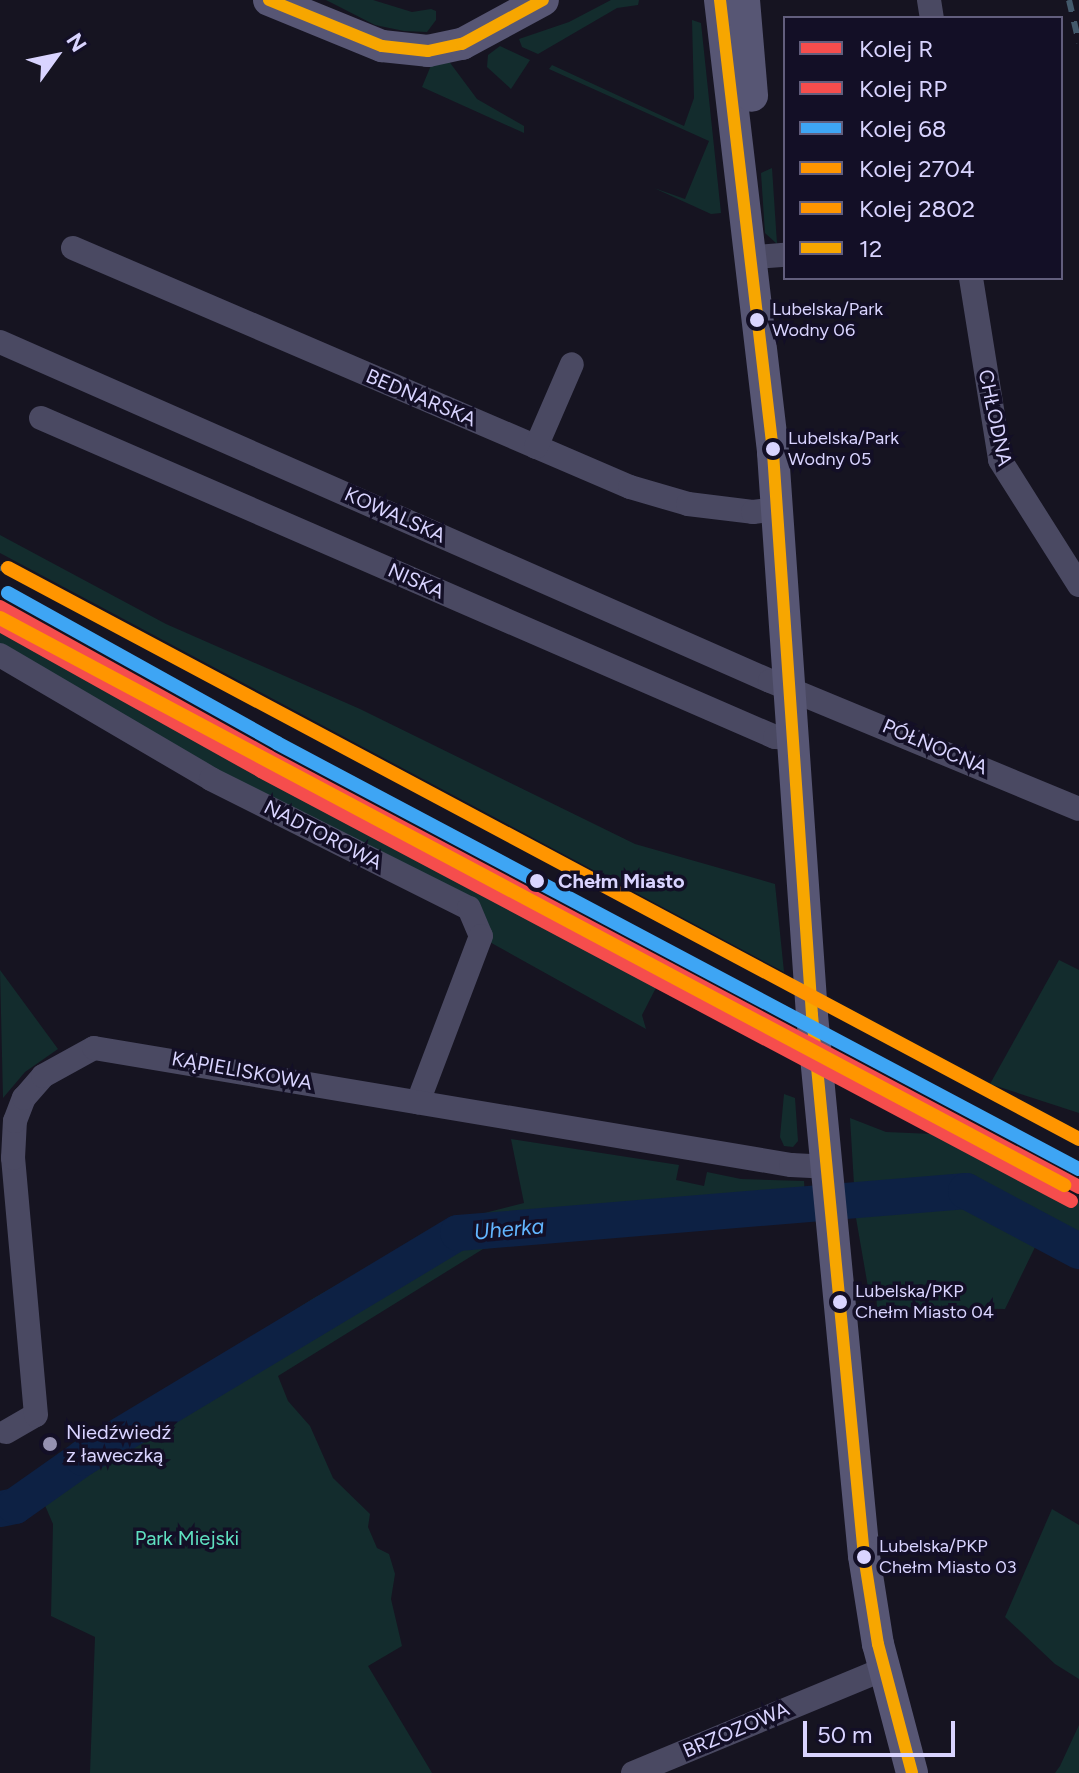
<!DOCTYPE html>
<html>
<head>
<meta charset="utf-8">
<style>
  body { margin:0 }
  #map { position:relative; width:1079px; height:1773px; overflow:hidden; background:#161421; font-family:Figtree,sans-serif }
  div>[style] { position:absolute }
  .green>* { inset:0; background:#132c2d }
  .river>* { height:36px; margin:-18px; padding:0 18px; transform-origin:18px; border-radius:18px; background:#0d2144 }
  .street>* { height:24px; margin:-12px; padding:0 12px; transform-origin:12px; border-radius:12px; background:#4a4962 }
  .secondary>* { height:32px; margin:-16px; padding:0 16px; transform-origin:16px; border-radius:16px; background:#575674 }
  .rail>* { height:6px; margin-top:-3px; transform-origin:0; background:repeating-linear-gradient(90deg,#43596b 0 12px,transparent 0 22px) }
  .bus-1>* { height:12px; margin:-6px; padding:0 6px; transform-origin:6px; border-radius:6px; background:#f7a600 }
  .rail-1>* { height:14px; margin:-7px; padding:0 7px; transform-origin:7px; border-radius:7px; background:#f54d4d }
  .rail-2>* { height:14px; margin:-7px; padding:0 7px; transform-origin:7px; border-radius:7px; background:#f54d4d }
  .rail-3>* { height:14px; margin:-7px; padding:0 7px; transform-origin:7px; border-radius:7px; background:#3ea5f4 }
  .rail-4>* { height:14px; margin:-7px; padding:0 7px; transform-origin:7px; border-radius:7px; background:#ff9500 }
  .rail-5>* { height:14px; margin:-7px; padding:0 7px; transform-origin:7px; border-radius:7px; background:#ff9500 }
  .dots>* { width:22px; height:22px; translate:-50% -50%; box-sizing:border-box; border:4px solid #130f26; border-radius:50% }
  span { translate:-50% -50%; white-space:nowrap; text-align:center; line-height:1.15; -webkit-text-stroke:7px #130f26; paint-order:stroke }
  .bus-label { font-size:18px; color:#d9d4ff }
  .left { translate:0 -50%; text-align:left }
  .street-label { font-size:20px; color:#d9d4ff }
  .stop-label { font-size:20px; color:#d9d4ff; font-weight:700 }
  .poi-label { font-size:20px; color:#d9d4ff }
  .park-label { font-size:20px; color:#5fe0c0 }
  .water-label { font-size:22px; color:#62b6ff; font-style:italic }
  .legend { position:absolute; left:783px; top:16px; width:280px; height:264px; box-sizing:border-box; background:#130f26; border:2px solid #625e7d; margin:0; padding:10px 14px; list-style:none; font-size:24px; color:#d9d4ff }
  .legend li { display:flex; align-items:center; gap:16px; height:40px }
  .legend b { width:40px; border:2px solid #625e7d }
  .north { position:absolute; left:16px; top:16px; width:80px; height:80px; -webkit-text-stroke:6px #130f26; paint-order:stroke; rotate:57deg; font-size:22px; font-weight:700; line-height:32px; text-align:center; color:#d9d4ff }
  .north::after { content:''; display:block; margin:auto; width:28px; height:36px; background:#d9d4ff; clip-path:polygon(50% 0,100% 100%,50% 72%,0 100%) }
  .scale { position:absolute; left:803px; top:1721px; width:152px; height:36px; box-sizing:border-box; border:4px solid #d9d4ff; border-top:0; padding-left:10px; font-size:24px; line-height:28px; white-space:nowrap; color:#d9d4ff; -webkit-text-stroke:6px #130f26; paint-order:stroke }
</style>
</head>
<body>
<div id="map">
  <div class="green">
    <i style="clip-path:polygon(326px 0,373px 0,412px 12px,431px 9px,436px 11px,436px 20px,427px 32px,404px 31px,375px 25px)"></i>
    <i style="clip-path:polygon(611px 0,639px 0,638px 5px,617px 8px,538px 54px,522px 47px,519px 39px,569px 22px)"></i>
    <i style="clip-path:polygon(692px 20px,701px 23px,721px 213px,711px 214px,654px 188px,685px 199px,709px 141px,549px 69px,552px 65px,684px 126px,694px 98px)"></i>
    <i style="clip-path:polygon(500px 46px,530px 60px,511px 89px,487px 67px,488px 55px)"></i>
    <i style="clip-path:polygon(448px 60px,477px 99px,524px 126px,524px 133px,422px 87px,432px 63px)"></i>
    <i style="clip-path:polygon(772px 168px,777px 244px,765px 233px,761px 173px)"></i>
    <i style="clip-path:polygon(0 535px,166px 624px,360px 709px,635px 844px,775px 884px,784px 972px,0 553px)"></i>
    <i style="clip-path:polygon(0 618px,661px 978px,642px 1015px,646px 1029px,486px 940px,469px 908px,0 651px)"></i>
    <i style="clip-path:polygon(1059px 960px,1079px 970px,1079px 1113px,990px 1084px)"></i>
    <i style="clip-path:polygon(0 970px,58px 1049px,25px 1072px,3px 1098px)"></i>
    <i style="clip-path:polygon(784px 1094px,795px 1098px,798px 1141px,793px 1147px,784px 1146px,780px 1137px)"></i>
    <i style="clip-path:polygon(850px 1118px,886px 1132px,956px 1135px,1079px 1201px,1079px 1267px,1037px 1243px,1005px 1309px,877px 1307px,876px 1293px,869px 1293px,856px 1218px)"></i>
    <i style="clip-path:polygon(511px 1139px,679px 1165px,676px 1180px,704px 1186px,707px 1172px,741px 1179px,804px 1181px,806px 1210px,527px 1237px,527px 1243px,483px 1249px,278px 1376px,288px 1401px,310px 1426px,333px 1478px,370px 1514px,368px 1527px,377px 1548px,389px 1554px,395px 1574px,391px 1599px,402px 1646px,368px 1666px,432px 1773px,90px 1773px,95px 1637px,51px 1616px,53px 1524px,32px 1475px,314px 1298px,446px 1223px,524px 1203px)"></i>
    <i style="clip-path:polygon(1052px 1509px,1079px 1525px,1079px 1679px,1055px 1664px,1005px 1617px)"></i>
    <i style="clip-path:polygon(1079px 1725px,1079px 1773px,1055px 1773px,1060px 1766px)"></i>
  </div>
  <div class="river">
    <i style="left:0;top:1509px;width:15px;rotate:-11deg"></i>
    <i style="left:15px;top:1506px;width:83px;rotate:-35.2deg"></i>
    <i style="left:83px;top:1458px;width:437px;rotate:-31deg"></i>
    <i style="left:458px;top:1233px;width:510px;rotate:-4.73deg"></i>
    <i style="left:966px;top:1191px;width:128px;rotate:28deg"></i>
  </div>
  <div class="street">
    <i style="left:929px;top:0;width:18px;rotate:81deg"></i>
    <i style="left:73px;top:248px;width:606px;rotate:23.22deg"></i>
    <i style="left:630px;top:487px;width:60px;rotate:16.3deg"></i>
    <i style="left:688px;top:504px;width:65px;rotate:7deg"></i>
    <i style="left:753px;top:512px;width:25px;rotate:-7deg"></i>
    <i style="left:754px;top:257px;width:31px;rotate:-4deg"></i>
    <i style="left:971px;top:278px;width:184px;rotate:80.9deg"></i>
    <i style="left:1000px;top:460px;width:148px;rotate:57.7deg"></i>
    <i style="left:0;top:342px;width:841px;rotate:23.76deg"></i>
    <i style="left:770px;top:681px;width:334px;rotate:22.5deg"></i>
    <i style="left:41px;top:418px;width:800px;rotate:23.49deg"></i>
    <i style="left:775px;top:737px;width:18px;rotate:3deg"></i>
    <i style="left:536px;top:447px;width:90px;rotate:-66.6deg"></i>
    <i style="left:0;top:655px;width:245px;rotate:30.4deg"></i>
    <i style="left:211px;top:779px;width:288px;rotate:26.6deg"></i>
    <i style="left:469px;top:908px;width:30px;rotate:67deg"></i>
    <i style="left:481px;top:936px;width:178px;rotate:110.8deg"></i>
    <i style="left:6px;top:1432px;width:34px;rotate:-30deg"></i>
    <i style="left:36px;top:1415px;width:258px;rotate:-95.1deg"></i>
    <i style="left:13px;top:1158px;width:37px;rotate:-87deg"></i>
    <i style="left:15px;top:1121px;width:25px;rotate:-69deg"></i>
    <i style="left:24px;top:1098px;width:29px;rotate:-49deg"></i>
    <i style="left:43px;top:1076px;width:58px;rotate:-28.8deg"></i>
    <i style="left:94px;top:1048px;width:707px;rotate:9.53deg"></i>
    <i style="left:791px;top:1165px;width:35px;rotate:3deg"></i>
    <i style="left:633px;top:1773px;width:272px;rotate:-22.5deg"></i>
  </div>
  <div class="secondary">
    <i style="left:269px;top:0;width:122px;rotate:22.2deg"></i>
    <i style="left:382px;top:46px;width:46px;rotate:6.2deg"></i>
    <i style="left:428px;top:51px;width:35px;rotate:-12deg"></i>
    <i style="left:462px;top:44px;width:92px;rotate:-28.5deg"></i>
    <i style="left:720px;top:0;width:456px;rotate:83.3deg"></i>
    <i style="left:773px;top:453px;width:563px;rotate:86.03deg"></i>
    <i style="left:812px;top:1015px;width:543px;rotate:84.51deg"></i>
    <i style="left:864px;top:1556px;width:89px;rotate:81deg"></i>
    <i style="left:878px;top:1644px;width:133px;rotate:75.2deg"></i>
    <i style="left:744px;top:0;width:96px;rotate:85.2deg"></i>
  </div>
  <div class="rail">
    <i style="left:1069px;top:0;width:44px;rotate:76.9deg"></i>
    <i style="left:0;top:567px;width:1222px;rotate:28.01deg"></i>
  </div>
  <div class="bus-1">
    <i style="left:269px;top:0;width:122px;rotate:22.2deg"></i>
    <i style="left:382px;top:46px;width:46px;rotate:6.2deg"></i>
    <i style="left:428px;top:51px;width:35px;rotate:-12deg"></i>
    <i style="left:462px;top:44px;width:92px;rotate:-28.5deg"></i>
    <i style="left:720px;top:0;width:456px;rotate:83.3deg"></i>
    <i style="left:773px;top:453px;width:563px;rotate:86.03deg"></i>
    <i style="left:812px;top:1015px;width:543px;rotate:84.51deg"></i>
    <i style="left:864px;top:1556px;width:89px;rotate:81deg"></i>
    <i style="left:878px;top:1644px;width:133px;rotate:75.2deg"></i>
  </div>
  <div class="rail-1">
    <i style="left:0;top:607px;width:308px;rotate:29.1deg"></i>
    <i style="left:269px;top:757px;width:917px;rotate:27.96deg"></i>
  </div>
  <div class="rail-2">
    <i style="left:0;top:625px;width:299px;rotate:29.2deg"></i>
    <i style="left:261px;top:771px;width:917px;rotate:27.96deg"></i>
  </div>
  <div class="rail-3">
    <i style="left:8px;top:593px;width:308px;rotate:29.1deg"></i>
    <i style="left:277px;top:743px;width:908px;rotate:27.98deg"></i>
  </div>
  <div class="rail-4">
    <i style="left:8px;top:568px;width:1214px;rotate:28.06deg"></i>
  </div>
  <div class="rail-5">
    <i style="left:0;top:618px;width:1206px;rotate:28.05deg"></i>
  </div>
  <div class="dots">
    <i style="left:757px;top:320px;background:#d9d4ff"></i>
    <i style="left:773px;top:449px;background:#d9d4ff"></i>
    <i style="left:537px;top:881px;background:#d9d4ff"></i>
    <i style="left:840px;top:1302px;background:#d9d4ff"></i>
    <i style="left:50px;top:1444px;background:#9591b1"></i>
    <i style="left:864px;top:1557px;background:#d9d4ff"></i>
  </div>
  <div class="bus-label">
    <span class="left" style="left:772px;top:320px">Lubelska/Park<br>Wodny 06</span>
    <span class="left" style="left:788px;top:449px">Lubelska/Park<br>Wodny 05</span>
    <span class="left" style="left:855px;top:1302px">Lubelska/PKP<br>Chełm Miasto 04</span>
    <span class="left" style="left:879px;top:1557px">Lubelska/PKP<br>Chełm Miasto 03</span>
  </div>
  <div class="street-label">
    <span style="left:421px;top:398px;rotate:23deg">BEDNARSKA</span>
    <span style="left:995px;top:418px;rotate:78deg">CHŁODNA</span>
    <span style="left:395px;top:515px;rotate:24deg">KOWALSKA</span>
    <span style="left:416px;top:581px;rotate:24deg">NISKA</span>
    <span style="left:935px;top:747px;rotate:23deg">PÓŁNOCNA</span>
    <span style="left:323px;top:835px;rotate:27deg">NADTOROWA</span>
    <span style="left:242px;top:1071px;rotate:10deg">KĄPIELISKOWA</span>
    <span style="left:736px;top:1730px;rotate:-23deg">BRZOZOWA</span>
  </div>
  <div class="stop-label">
    <span class="left" style="left:558px;top:881px">Chełm Miasto</span>
  </div>
  <div class="poi-label">
    <span class="left" style="left:66px;top:1444px">Niedźwiedź<br>z ławeczką</span>
  </div>
  <div class="park-label">
    <span style="left:187px;top:1538px">Park Miejski</span>
  </div>
  <div class="water-label">
    <span style="left:509px;top:1229px;rotate:-5deg">Uherka</span>
  </div>
  <ul class="legend">
  <li><b style="height:10px;background:#f54d4d"></b>Kolej R</li>
  <li><b style="height:10px;background:#f54d4d"></b>Kolej RP</li>
  <li><b style="height:10px;background:#3ea5f4"></b>Kolej 68</li>
  <li><b style="height:10px;background:#ff9500"></b>Kolej 2704</li>
  <li><b style="height:10px;background:#ff9500"></b>Kolej 2802</li>
  <li><b style="height:10px;background:#f7a600"></b>12</li>
  </ul>
  <div class="north">N</div>
  <div class="scale">50 m</div>
</div>
</body>
</html>
